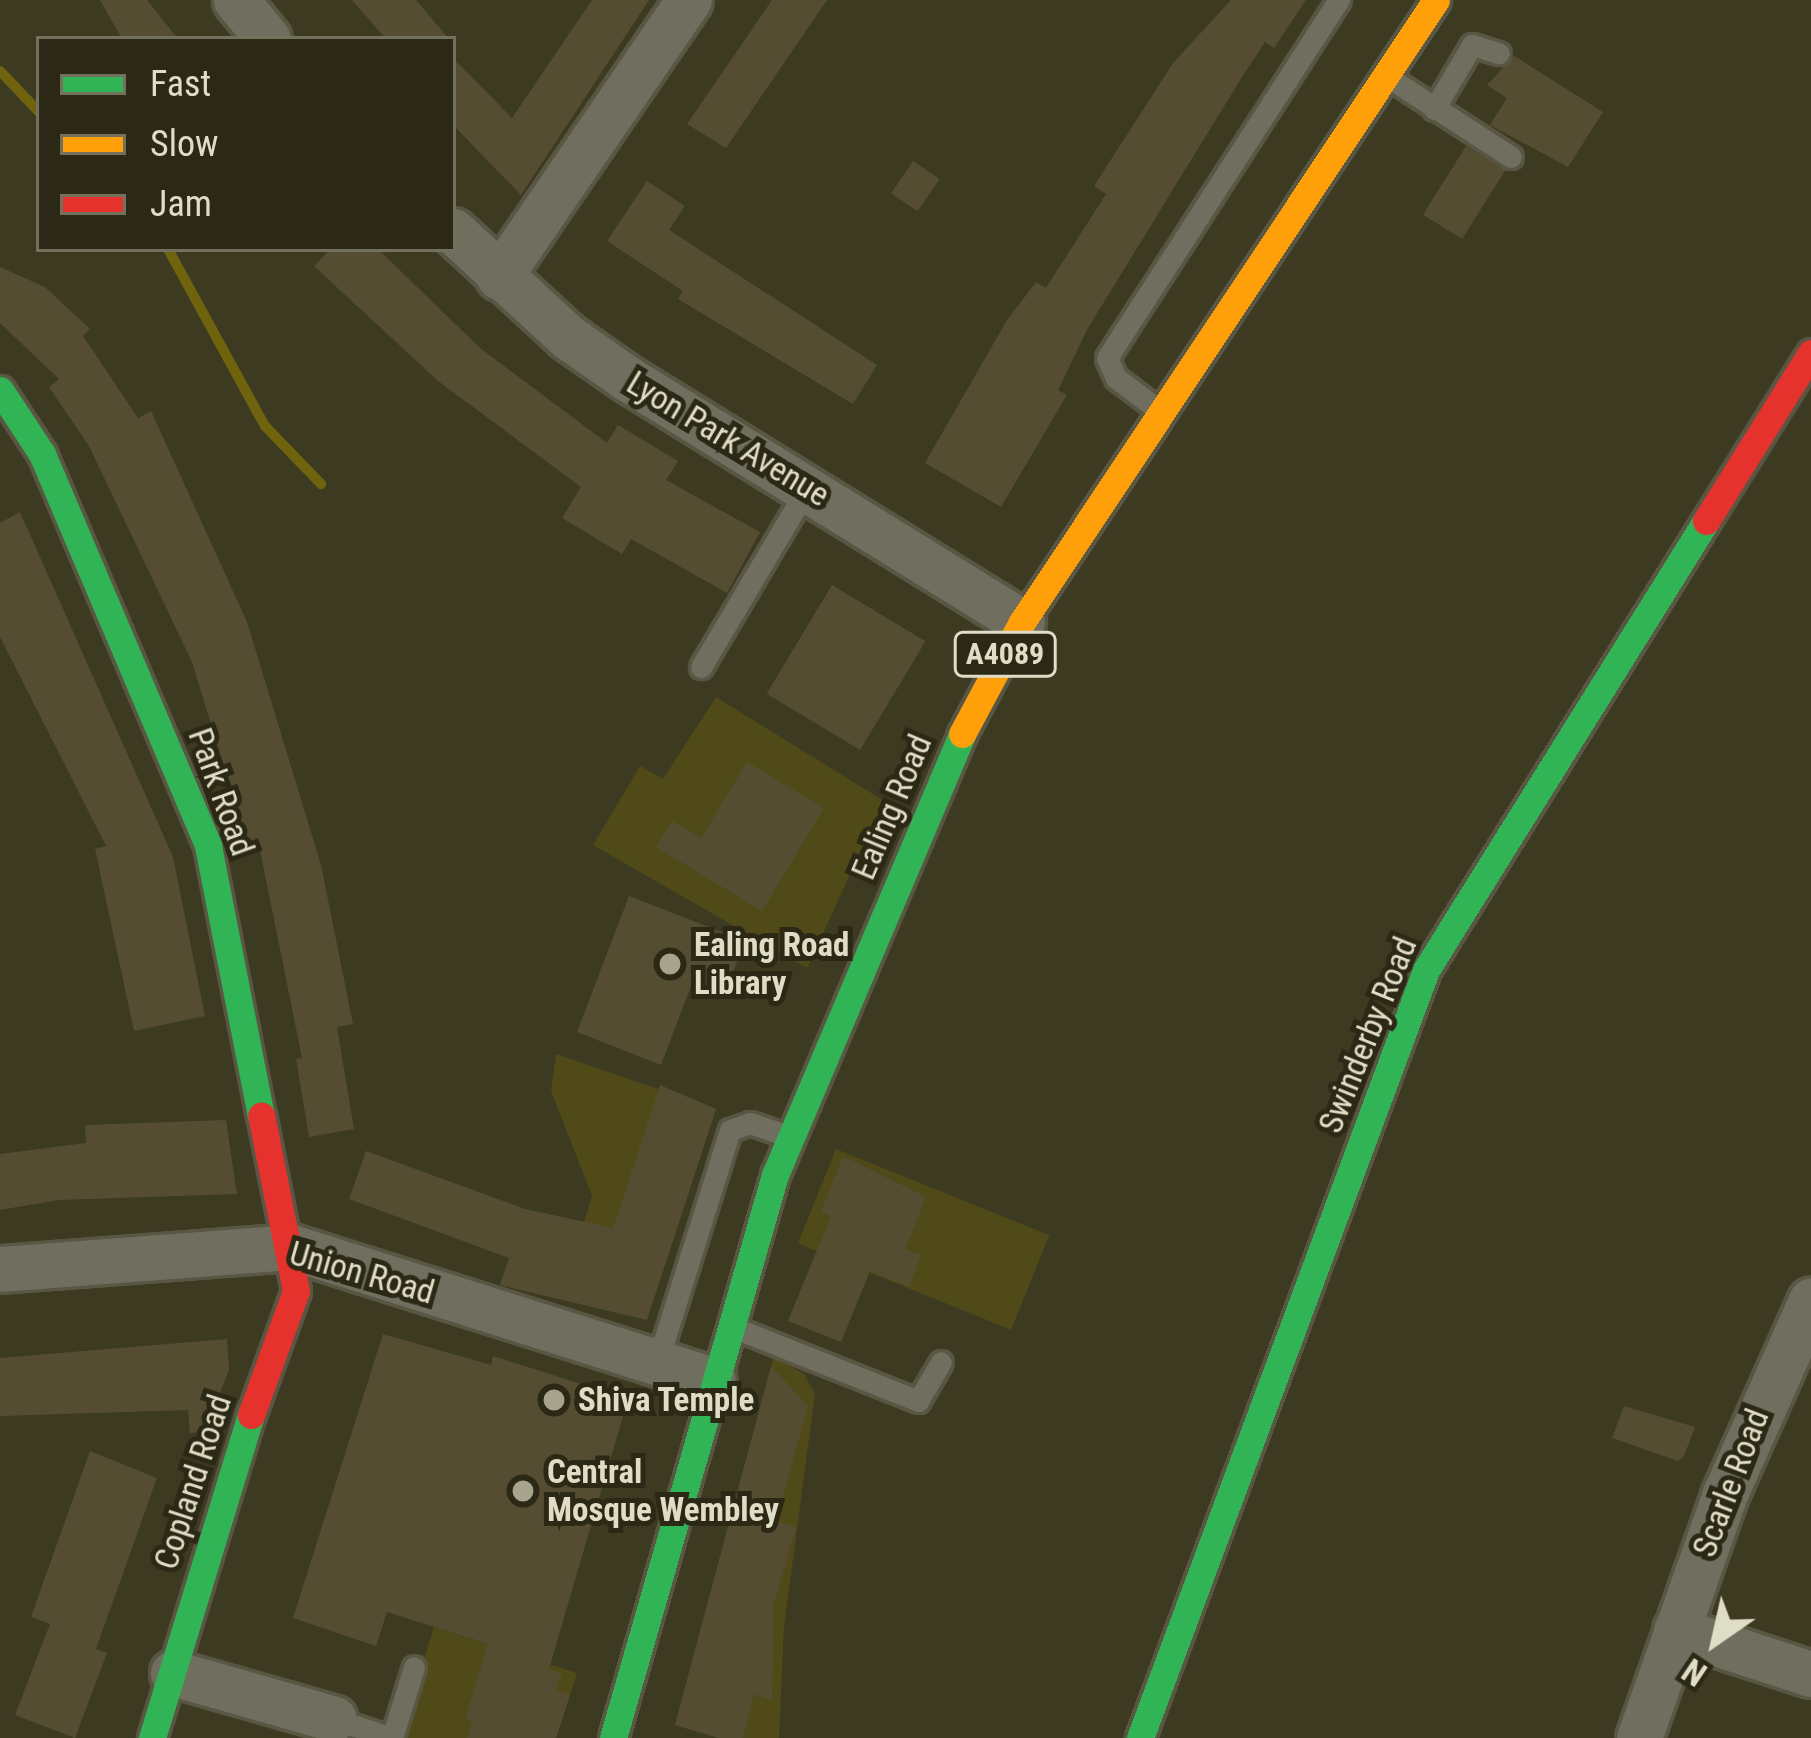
<!DOCTYPE html>
<html>
<head>
<meta charset="utf-8">
<style>
  body { margin:0 }
  #map { position:relative; width:1811px; height:1738px; overflow:hidden; background:#3d3a22; font-family:"Roboto Condensed",sans-serif }
  div>[style] { position:absolute }
  .built>* { inset:0; background:#504918; transform-origin:0 0 }
  .stream>* { height:10px; margin:-5px; padding:0 5px; transform-origin:5px; border-radius:5px; background:#6f630d }
  .building>* { inset:0; background:#554d32; transform-origin:0 0 }
  .roads { filter:drop-shadow(3px 0 #595643) drop-shadow(-3px 0 #595643) drop-shadow(0 3px #595643) drop-shadow(0 -3px #595643) }
  .lane>* { height:21px; margin:-10.5px; padding:0 10.5px; transform-origin:10.5px; border-radius:10.5px; background:#706e5e }
  .street>* { height:45px; margin:-22.5px; padding:0 22.5px; transform-origin:22.5px; border-radius:22.5px; background:#706e5e }
  .fast>* { height:27px; margin:-13.5px; padding:0 13.5px; transform-origin:13.5px; border-radius:13.5px; background:#30b455 }
  .slow>* { height:27px; margin:-13.5px; padding:0 13.5px; transform-origin:13.5px; border-radius:13.5px; background:#ff9f0a }
  .jam>* { height:27px; margin:-13.5px; padding:0 13.5px; transform-origin:13.5px; border-radius:13.5px; background:#e5322d }
  .dots>* { width:33px; height:33px; translate:-50% -50%; box-sizing:border-box; border:6px solid #2b2816; border-radius:50% }
  span { translate:-50% -50%; white-space:nowrap; text-align:center; line-height:1.15; -webkit-text-stroke:10px #2b2816; paint-order:stroke }
  .shield-label span { padding:3px 9px; background:#2b2816; border:3px solid; border-radius:9px; -webkit-text-stroke-width:0 }
  .shield-label { font-size:30px; color:#e0ddc6; font-weight:700 }
  .street-label { font-size:33px; color:#e0ddc6 }
  .poi-label { font-size:33px; color:#e0ddc6; font-weight:700 }
  .left { translate:0 -50%; text-align:left }
  .legend { position:absolute; left:36px; top:36px; width:420px; height:216px; box-sizing:border-box; background:#2b2816; border:3px solid #73705c; margin:0; padding:15px 21px; list-style:none; font-size:36px; color:#e0ddc6 }
  .legend li { display:flex; align-items:center; gap:24px; height:60px }
  .legend b { width:60px; border:3px solid #73705c }
  .north { position:absolute; left:1655px; top:1582px; width:120px; height:120px; -webkit-text-stroke:9px #2b2816; paint-order:stroke; rotate:214deg; font-size:33px; font-weight:700; line-height:48px; text-align:center; color:#e0ddc6 }
  .north::after { content:''; display:block; margin:auto; width:42px; height:54px; background:#e0ddc6; clip-path:polygon(50% 0,100% 100%,50% 72%,0 100%) }
</style>
</head>
<body>
<div id="map">
  <div class="built">
    <i style="clip-path:polygon(716px 697px,884px 801px,807px 968px,593px 845px,640px 766px,663px 779px)"></i>
    <i style="clip-path:polygon(556px 1054px,716px 1109px,649px 1313px,640px 1318px,561px 1298px,592px 1196px,551px 1091px)"></i>
    <i style="left:836px;top:1149px;width:230px;height:102px;rotate:22deg"></i>
    <i style="clip-path:polygon(774px 1356px,804px 1374px,815px 1394px,784px 1627px,779px 1738px,719px 1738px,675px 1725px)"></i>
    <i style="clip-path:polygon(434px 1627px,577px 1673px,556px 1738px,399px 1738px)"></i>
  </div>
  <div class="stream">
    <i style="left:0;top:71px;width:57px;rotate:46.4deg"></i>
    <i style="left:168px;top:249px;width:202px;rotate:61.3deg"></i>
    <i style="left:265px;top:426px;width:81px;rotate:46deg"></i>
  </div>
  <div class="building">
    <i style="clip-path:polygon(100px 0,147px 0,178px 39px,122px 39px)"></i>
    <i style="clip-path:polygon(352px 0,416px 0,449px 39px,386px 39px)"></i>
    <i style="clip-path:polygon(592px 0,649px 0,521px 195px,453px 125px,453px 58px,512px 118px)"></i>
    <i style="clip-path:polygon(772px 0,827px 0,726px 148px,687px 124px)"></i>
    <i style="clip-path:polygon(1231px 0,1306px 0,1274px 48px,1265px 42px,1242px 77px,1088px 328px,1058px 390px,1067px 395px,1001px 507px,925px 463px,1007px 320px,1036px 282px,1046px 288px,1106px 194px,1094px 186px,1173px 63px)"></i>
    <i style="clip-path:polygon(1514px 56px,1603px 112px,1568px 167px,1490px 125px,1507px 98px,1487px 85px)"></i>
    <i style="left:1466px;top:146px;width:46px;height:81px;rotate:32deg"></i>
    <i style="left:913px;top:161px;width:32px;height:39px;rotate:34deg"></i>
    <i style="clip-path:polygon(647px 181px,685px 206px,669px 230px,877px 365px,853px 404px,678px 299px,683px 291px,607px 241px)"></i>
    <i style="clip-path:polygon(330px 249px,378px 249px,480px 348px,607px 443px,618px 425px,678px 461px,666px 480px,760px 532px,727px 593px,631px 539px,622px 554px,562px 518px,581px 487px,438px 381px,314px 266px)"></i>
    <i style="clip-path:polygon(0 267px,45px 287px,90px 329px,83px 336px,138px 418px,151px 411px,247px 622px,321px 865px,353px 1024px,337px 1027px,354px 1129px,309px 1137px,296px 1059px,302px 1058px,259px 845px,249px 848px,192px 662px,89px 446px,49px 387px,59px 379px,0 323px)"></i>
    <i style="clip-path:polygon(20px 512px,173px 857px,205px 1016px,134px 1031px,95px 849px,106px 846px,0 637px,0 523px)"></i>
    <i style="left:832px;top:585px;width:109px;height:127px;rotate:31deg"></i>
    <i style="clip-path:polygon(747px 762px,824px 808px,762px 911px,656px 847px,672px 821px,701px 838px)"></i>
    <i style="clip-path:polygon(629px 896px,745px 941px,725px 993px,693px 981px,661px 1065px,577px 1032px)"></i>
    <i style="clip-path:polygon(660px 1085px,716px 1109px,647px 1320px,500px 1285px,509px 1258px,349px 1199px,366px 1151px,525px 1209px,613px 1228px)"></i>
    <i style="clip-path:polygon(226px 1120px,237px 1194px,58px 1200px,0 1210px,0 1154px,86px 1143px,85px 1125px)"></i>
    <i style="clip-path:polygon(843px 1156px,926px 1197px,905px 1249px,921px 1255px,909px 1287px,870px 1271px,841px 1342px,788px 1321px,831px 1216px,821px 1212px)"></i>
    <i style="clip-path:polygon(383px 1334px,491px 1365px,493px 1356px,628px 1399px,549px 1669px,562px 1673px,556px 1690px,570px 1695px,556px 1738px,467px 1738px,472px 1722px,465px 1719px,488px 1644px,387px 1612px,376px 1646px,293px 1618px)"></i>
    <i style="clip-path:polygon(227px 1339px,229px 1369px,206px 1432px,190px 1433px,188px 1410px,0 1416px,0 1358px)"></i>
    <i style="clip-path:polygon(771px 1366px,808px 1406px,776px 1521px,796px 1527px,774px 1603px,772px 1700px,754px 1694px,743px 1738px,719px 1738px,675px 1725px)"></i>
    <i style="clip-path:polygon(1624px 1406px,1695px 1427px,1684px 1456px,1678px 1461px,1612px 1438px)"></i>
    <i style="clip-path:polygon(90px 1451px,157px 1478px,96px 1649px,107px 1653px,75px 1738px,15px 1715px,50px 1624px,31px 1617px)"></i>
  </div>
  <div class="roads">
    <div class="lane">
      <i style="left:1391px;top:79px;width:143px;rotate:33deg"></i>
      <i style="left:1434px;top:109px;width:74px;rotate:-59.3deg"></i>
      <i style="left:1472px;top:45px;width:28px;rotate:17deg"></i>
      <i style="left:1156px;top:408px;width:50px;rotate:-143.1deg"></i>
      <i style="left:1116px;top:378px;width:22px;rotate:-114deg"></i>
      <i style="left:1107px;top:358px;width:427px;rotate:-57.1deg"></i>
      <i style="left:701px;top:667px;width:209px;rotate:-59.3deg"></i>
      <i style="left:740px;top:1330px;width:192px;rotate:21.7deg"></i>
      <i style="left:918px;top:1401px;width:45px;rotate:-59.5deg"></i>
      <i style="left:657px;top:1363px;width:244px;rotate:-72.6deg"></i>
      <i style="left:730px;top:1130px;width:21px;rotate:-19deg"></i>
      <i style="left:750px;top:1123px;width:37px;rotate:19deg"></i>
      <i style="left:334px;top:1719px;width:61px;rotate:18.1deg"></i>
      <i style="left:392px;top:1738px;width:74px;rotate:-72.8deg"></i>
    </div>
    <div class="street">
      <i style="left:236px;top:0;width:50px;rotate:50.6deg"></i>
      <i style="left:453px;top:231px;width:156px;rotate:42.7deg"></i>
      <i style="left:568px;top:337px;width:73px;rotate:35deg"></i>
      <i style="left:628px;top:379px;width:463px;rotate:31.7deg"></i>
      <i style="left:499px;top:277px;width:336px;rotate:-55.6deg"></i>
      <i style="left:0;top:1269px;width:292px;rotate:-4.3deg"></i>
      <i style="left:291px;top:1247px;width:442px;rotate:17.5deg"></i>
      <i style="left:1676px;top:1630px;width:142px;rotate:18.1deg"></i>
      <i style="left:173px;top:1673px;width:167px;rotate:15.9deg"></i>
      <i style="left:1639px;top:1738px;width:256px;rotate:-70.6deg"></i>
      <i style="left:1724px;top:1496px;width:214px;rotate:-66deg"></i>
    </div>
    <div class="fast">
      <i style="left:0;top:390px;width:77px;rotate:56.7deg"></i>
      <i style="left:42px;top:454px;width:426px;rotate:67deg"></i>
      <i style="left:208px;top:846px;width:274px;rotate:78.9deg"></i>
      <i style="left:152px;top:1738px;width:338px;rotate:-73deg"></i>
      <i style="left:613px;top:1738px;width:586px;rotate:-73.95deg"></i>
      <i style="left:775px;top:1175px;width:479px;rotate:-67deg"></i>
      <i style="left:1140px;top:1738px;width:820px;rotate:-69.57deg"></i>
      <i style="left:1426px;top:970px;width:529px;rotate:-58.05deg"></i>
    </div>
    <div class="slow">
      <i style="left:962px;top:734px;width:127px;rotate:-61.8deg"></i>
      <i style="left:1022px;top:622px;width:747px;rotate:-56.35deg"></i>
    </div>
    <div class="jam">
      <i style="left:1706px;top:521px;width:198px;rotate:-58deg"></i>
      <i style="left:251px;top:1415px;width:132px;rotate:-70.1deg"></i>
      <i style="left:296px;top:1291px;width:179px;rotate:-101.2deg"></i>
    </div>
  </div>
  <div class="dots">
    <i style="left:670px;top:964px;background:#a7a48d"></i>
    <i style="left:554px;top:1400px;background:#a7a48d"></i>
    <i style="left:523px;top:1491px;background:#a7a48d"></i>
  </div>
  <div class="shield-label">
    <span style="left:1005px;top:654px">A4089</span>
  </div>
  <div class="street-label">
    <span style="left:728px;top:439px;rotate:31deg">Lyon Park Avenue</span>
    <span style="left:221px;top:792px;rotate:70deg">Park Road</span>
    <span style="left:892px;top:807px;rotate:-67deg">Ealing Road</span>
    <span style="left:1368px;top:1035px;rotate:-68deg">Swinderby Road</span>
    <span style="left:362px;top:1273px;rotate:16deg">Union Road</span>
    <span style="left:193px;top:1482px;rotate:-72deg">Copland Road</span>
    <span style="left:1731px;top:1483px;rotate:-69deg">Scarle Road</span>
  </div>
  <div class="poi-label">
    <span class="left" style="left:694px;top:964px">Ealing Road<br>Library</span>
    <span class="left" style="left:578px;top:1400px">Shiva Temple</span>
    <span class="left" style="left:547px;top:1491px">Central<br>Mosque Wembley</span>
  </div>
  <ul class="legend">
  <li><b style="height:15px;background:#30b455"></b>Fast</li>
  <li><b style="height:15px;background:#ff9f0a"></b>Slow</li>
  <li><b style="height:15px;background:#e5322d"></b>Jam</li>
  </ul>
  <div class="north">N</div>
</div>
</body>
</html>
